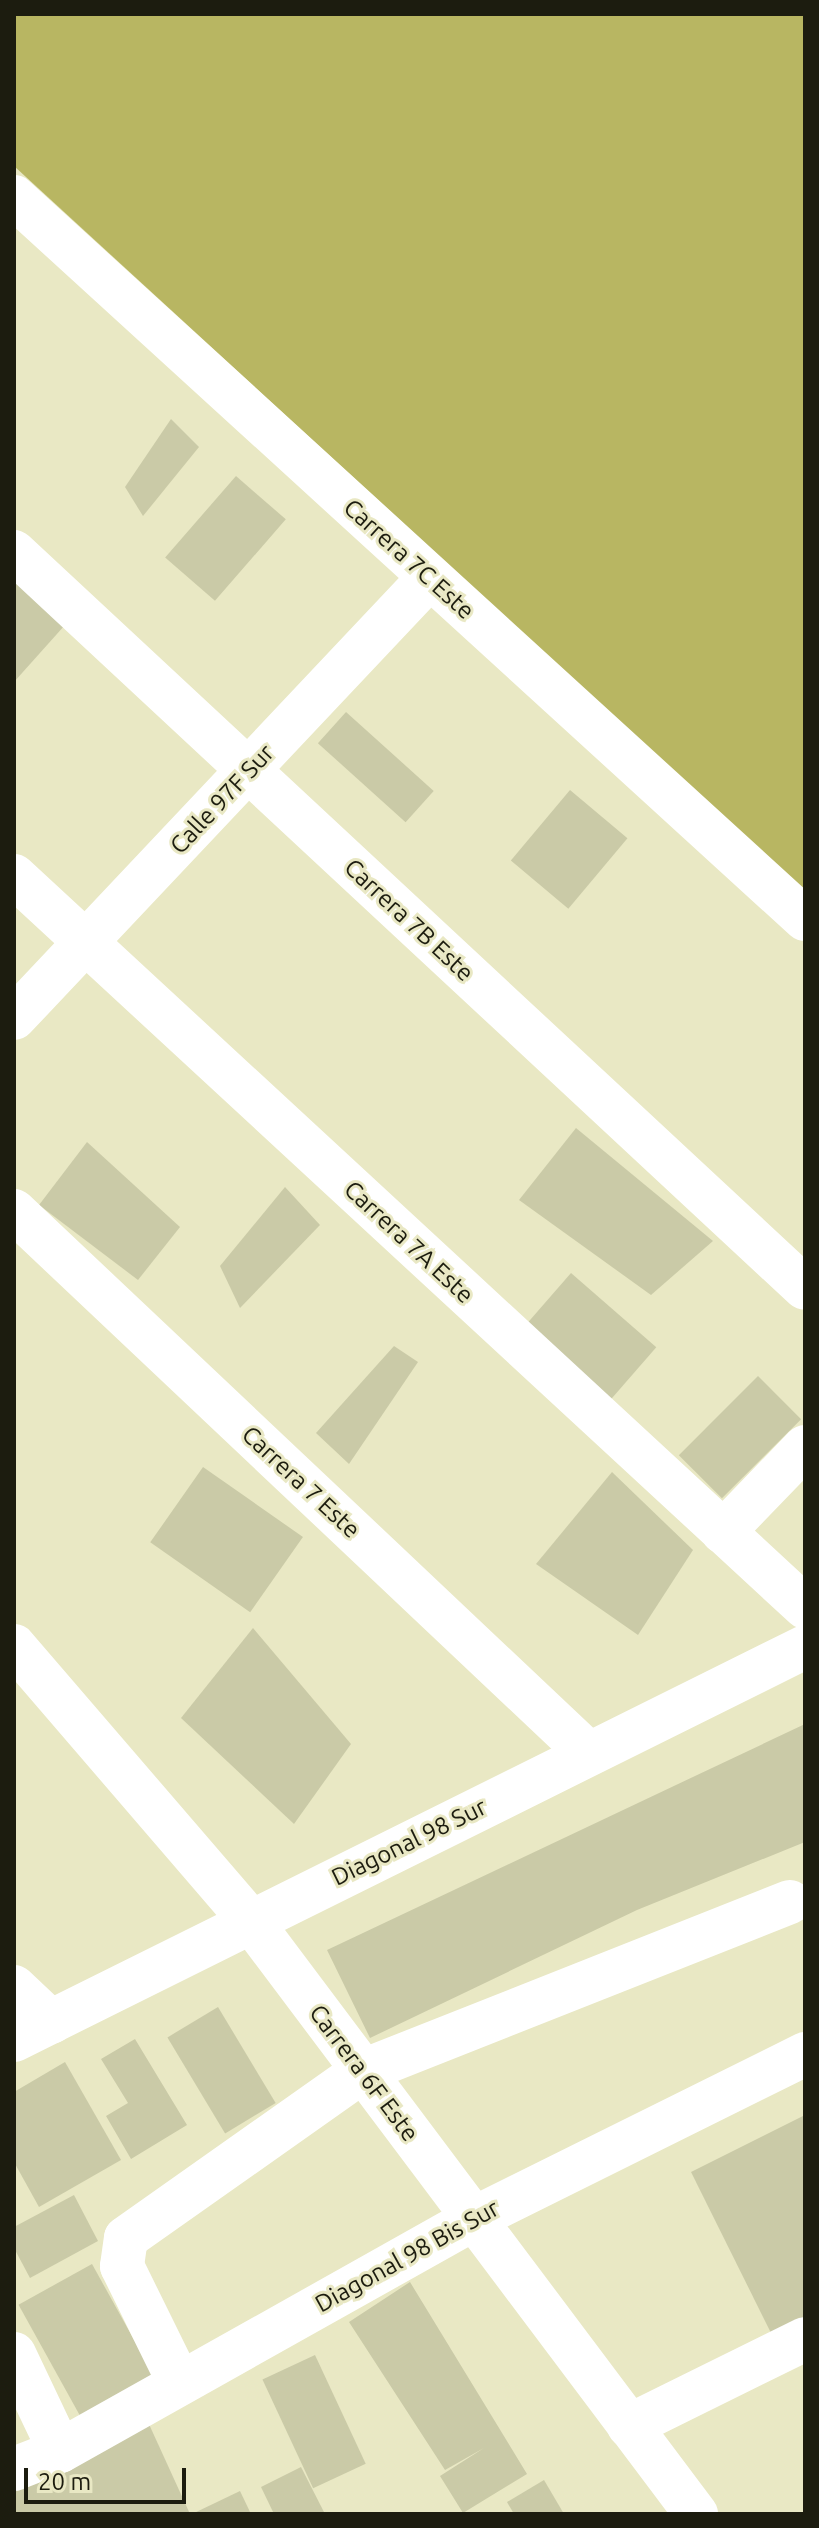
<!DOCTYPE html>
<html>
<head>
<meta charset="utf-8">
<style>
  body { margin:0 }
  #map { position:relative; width:819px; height:2528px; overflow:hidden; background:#e9e8c4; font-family:Ubuntu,sans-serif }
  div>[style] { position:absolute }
  .forest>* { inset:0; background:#b8b662 }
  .building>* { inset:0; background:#cacaa7; transform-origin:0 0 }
  .minor>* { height:44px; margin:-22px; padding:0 22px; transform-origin:22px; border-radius:22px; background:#fff }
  span { translate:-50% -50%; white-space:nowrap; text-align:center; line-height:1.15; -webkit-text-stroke:6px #e9e8c4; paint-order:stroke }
  .street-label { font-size:24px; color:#1c1c0f }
  .frame { position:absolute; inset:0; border:16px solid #1c1c0f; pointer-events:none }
  .scale { position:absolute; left:24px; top:2468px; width:162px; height:36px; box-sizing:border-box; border:4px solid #1c1c0f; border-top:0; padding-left:10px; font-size:24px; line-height:28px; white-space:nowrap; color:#1c1c0f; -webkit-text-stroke:6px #e9e8c4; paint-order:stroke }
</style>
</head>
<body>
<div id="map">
  <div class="forest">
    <i style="clip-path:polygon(14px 14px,805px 14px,805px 892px,14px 166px)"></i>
  </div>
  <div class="building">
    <i style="clip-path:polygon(171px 419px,199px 447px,143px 516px,125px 487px)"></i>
    <i style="left:236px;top:476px;width:66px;height:108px;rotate:41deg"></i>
    <i style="clip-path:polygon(14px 580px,65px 625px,14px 682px)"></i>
    <i style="left:346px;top:712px;width:118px;height:42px;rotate:42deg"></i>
    <i style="left:570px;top:790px;width:75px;height:92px;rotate:40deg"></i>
    <i style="clip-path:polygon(576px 1128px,713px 1241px,651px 1295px,519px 1200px)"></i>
    <i style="clip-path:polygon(87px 1142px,180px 1227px,138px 1280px,39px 1205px)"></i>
    <i style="clip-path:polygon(285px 1187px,320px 1225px,240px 1308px,220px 1266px)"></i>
    <i style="left:571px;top:1273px;width:113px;height:72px;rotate:41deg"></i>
    <i style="clip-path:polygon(394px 1346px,418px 1362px,349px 1464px,316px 1433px)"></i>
    <i style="left:758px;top:1376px;width:61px;height:112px;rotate:45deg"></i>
    <i style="left:203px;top:1467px;width:122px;height:92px;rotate:35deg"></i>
    <i style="clip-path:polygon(612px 1472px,693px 1550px,638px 1635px,536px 1564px)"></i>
    <i style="clip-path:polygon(253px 1628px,351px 1744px,294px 1824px,181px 1718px)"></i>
    <i style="clip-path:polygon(805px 1724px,805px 1842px,637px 1910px,370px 2038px,327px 1950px)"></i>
    <i style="left:218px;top:2007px;width:112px;height:59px;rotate:59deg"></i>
    <i style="clip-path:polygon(135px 2039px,187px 2125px,131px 2159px,106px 2116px,128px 2103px,101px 2059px)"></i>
    <i style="clip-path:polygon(65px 2062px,121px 2160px,39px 2207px,14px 2162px,14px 2092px)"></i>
    <i style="clip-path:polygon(805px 2115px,805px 2318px,772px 2335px,691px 2172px)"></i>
    <i style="clip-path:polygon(74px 2195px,98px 2241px,30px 2278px,14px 2248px,14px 2227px)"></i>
    <i style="left:92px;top:2264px;width:142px;height:84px;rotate:61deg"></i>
    <i style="clip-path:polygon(410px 2282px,527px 2474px,463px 2513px,440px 2476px,484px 2448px,445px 2470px,349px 2322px)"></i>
    <i style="left:315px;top:2355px;width:120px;height:58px;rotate:65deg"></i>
    <i style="clip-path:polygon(148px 2422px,190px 2514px,14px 2514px,14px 2486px)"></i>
    <i style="clip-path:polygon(301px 2467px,325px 2514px,274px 2514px,261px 2487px)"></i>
    <i style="clip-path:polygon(544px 2480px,564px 2514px,514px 2514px,507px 2502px)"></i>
    <i style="clip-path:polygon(240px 2491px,251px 2514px,192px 2514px)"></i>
  </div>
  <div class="minor">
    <i style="left:14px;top:197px;width:1071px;rotate:42.39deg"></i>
    <i style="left:14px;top:552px;width:1080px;rotate:42.94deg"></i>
    <i style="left:14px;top:876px;width:1077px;rotate:42.74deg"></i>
    <i style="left:14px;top:1018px;width:605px;rotate:-46.67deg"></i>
    <i style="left:14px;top:1211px;width:789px;rotate:43.36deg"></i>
    <i style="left:723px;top:1532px;width:118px;rotate:-46deg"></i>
    <i style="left:14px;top:1646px;width:362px;rotate:49.3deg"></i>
    <i style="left:250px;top:1920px;width:743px;rotate:53.1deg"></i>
    <i style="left:14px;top:1987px;width:51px;rotate:43.4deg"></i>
    <i style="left:14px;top:2040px;width:883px;rotate:-26.42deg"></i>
    <i style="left:14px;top:2354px;width:107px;rotate:64.6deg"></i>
    <i style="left:179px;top:2382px;width:129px;rotate:-116.2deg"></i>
    <i style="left:122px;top:2266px;width:28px;rotate:-82deg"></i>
    <i style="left:126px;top:2238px;width:290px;rotate:-35.2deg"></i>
    <i style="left:363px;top:2071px;width:459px;rotate:-21.6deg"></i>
    <i style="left:629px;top:2426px;width:196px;rotate:-26.3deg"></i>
    <i style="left:14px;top:2469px;width:49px;rotate:-21.4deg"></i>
    <i style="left:60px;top:2451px;width:474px;rotate:-29.3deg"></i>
    <i style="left:473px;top:2219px;width:371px;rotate:-26.4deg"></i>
  </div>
  <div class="street-label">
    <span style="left:409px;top:559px;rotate:42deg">Carrera 7C Este</span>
    <span style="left:222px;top:799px;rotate:-47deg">Calle 97F Sur</span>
    <span style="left:409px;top:920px;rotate:43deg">Carrera 7B Este</span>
    <span style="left:409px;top:1242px;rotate:43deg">Carrera 7A Este</span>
    <span style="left:301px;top:1482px;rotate:43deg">Carrera 7 Este</span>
    <span style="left:409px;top:1842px;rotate:-26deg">Diagonal 98 Sur</span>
    <span style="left:364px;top:2073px;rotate:53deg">Carrera 6F Este</span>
    <span style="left:407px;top:2256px;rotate:-29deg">Diagonal 98 Bis Sur</span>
  </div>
  <div class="frame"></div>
  <div class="scale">20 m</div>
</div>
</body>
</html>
